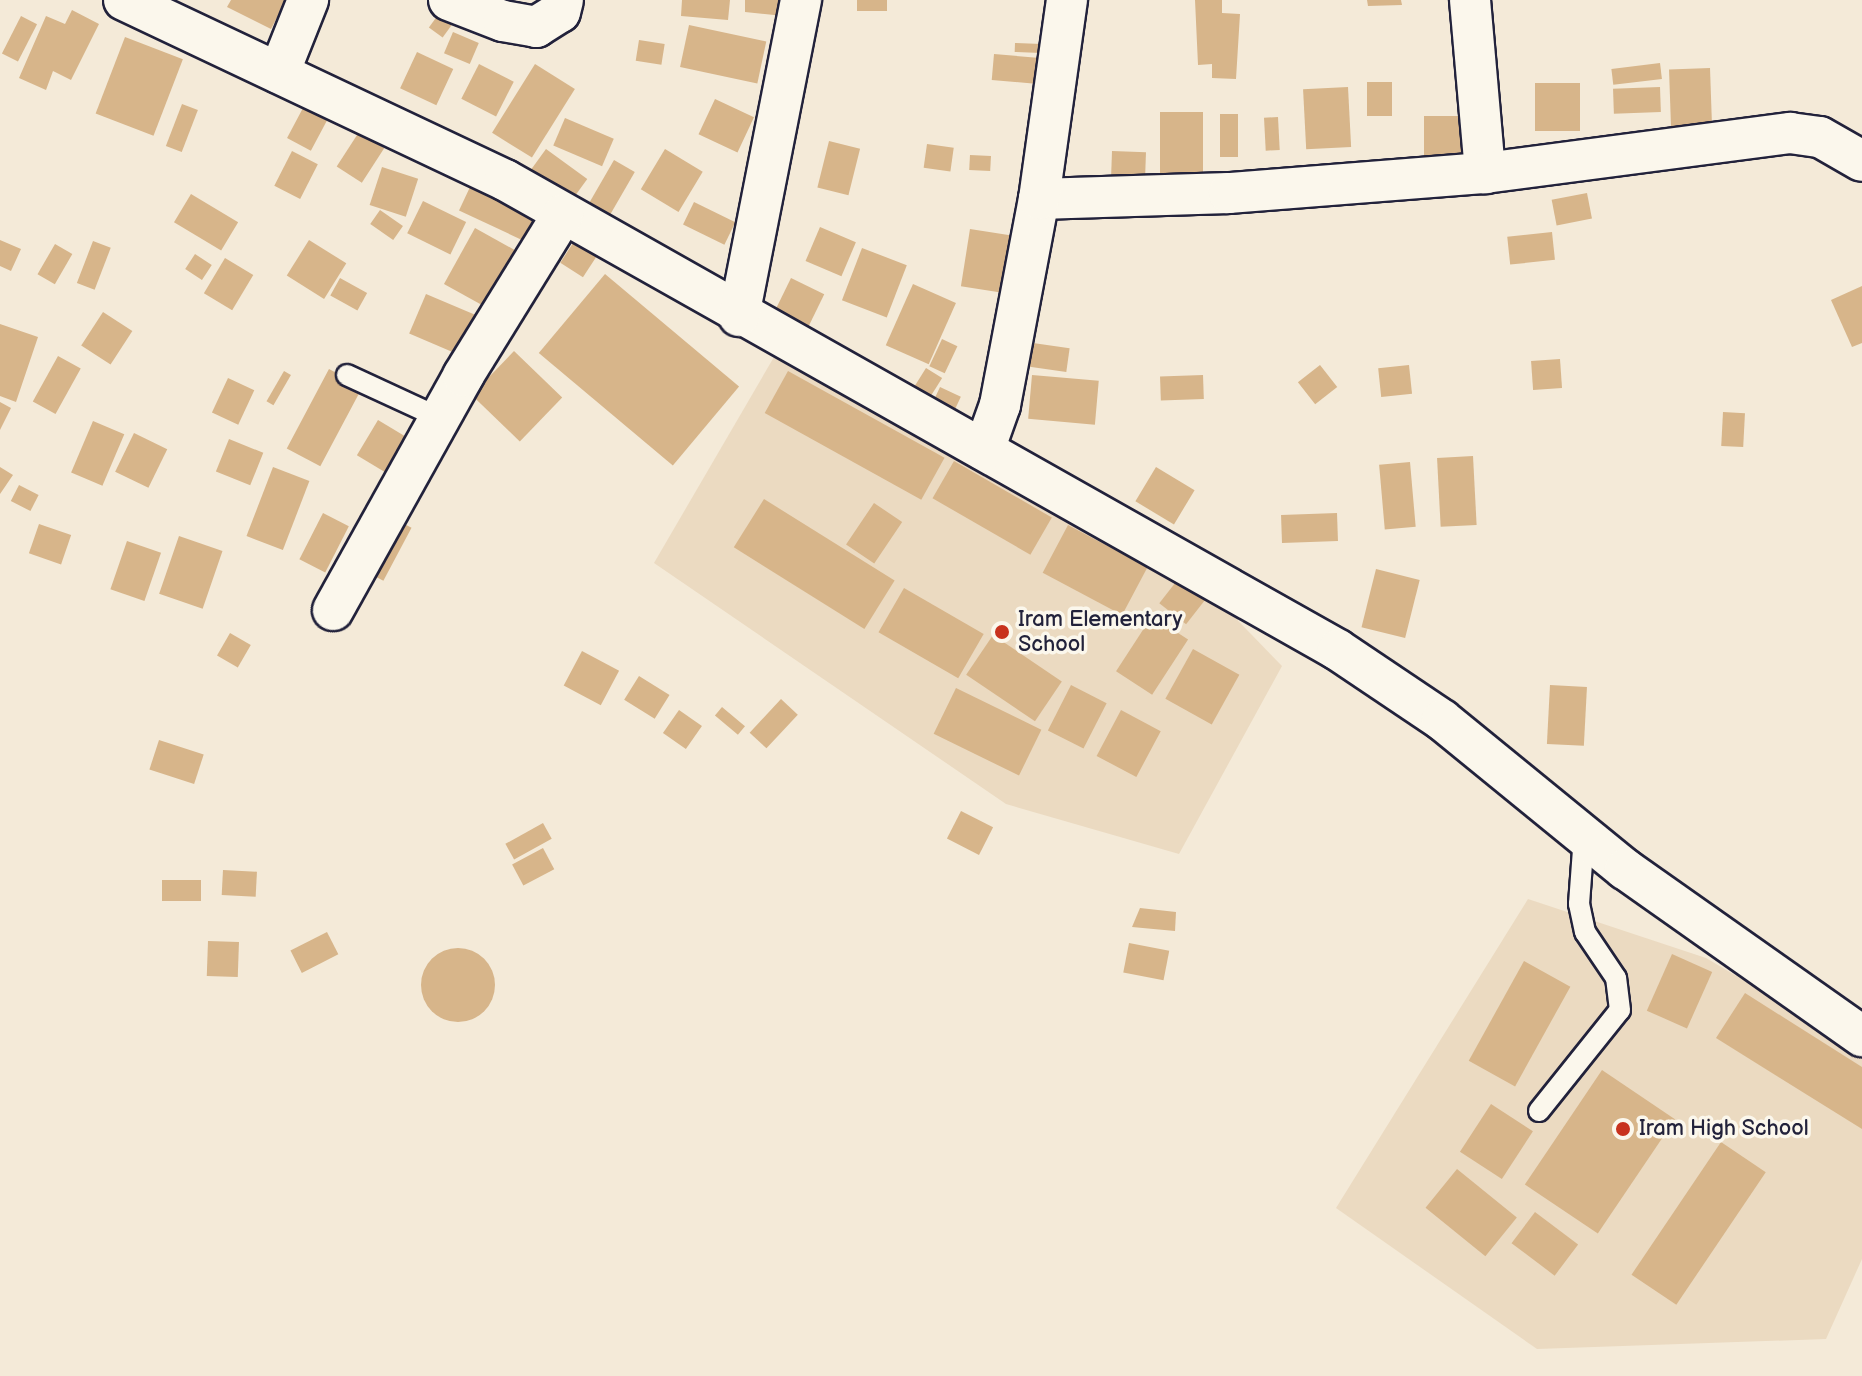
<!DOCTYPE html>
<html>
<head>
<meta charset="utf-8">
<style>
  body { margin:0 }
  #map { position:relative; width:1862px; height:1376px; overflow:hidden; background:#f4ead8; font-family:"Balsamiq Sans",sans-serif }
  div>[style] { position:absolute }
  .built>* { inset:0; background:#ebdac1 }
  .building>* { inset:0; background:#d7b58a; transform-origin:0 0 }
  .round { border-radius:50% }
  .roads { filter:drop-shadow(2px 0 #22223b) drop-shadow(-2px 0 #22223b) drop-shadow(0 2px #22223b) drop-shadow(0 -2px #22223b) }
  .service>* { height:20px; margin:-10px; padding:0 10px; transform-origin:10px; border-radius:10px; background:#fbf7ec }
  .minor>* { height:40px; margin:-20px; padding:0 20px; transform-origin:20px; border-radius:20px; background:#fbf7ec }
  .dots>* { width:22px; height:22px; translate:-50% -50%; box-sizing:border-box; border:4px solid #fbf7ec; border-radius:50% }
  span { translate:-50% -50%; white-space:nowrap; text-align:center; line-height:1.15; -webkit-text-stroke:7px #fbf7ec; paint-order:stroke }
  .poi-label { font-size:22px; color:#22223b }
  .left { translate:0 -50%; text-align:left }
</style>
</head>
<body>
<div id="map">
  <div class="built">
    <i style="clip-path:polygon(774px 357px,1216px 598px,1282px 666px,1179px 854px,1006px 804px,654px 563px)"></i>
    <i style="clip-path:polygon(1528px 899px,1706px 958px,1862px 1050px,1862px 1259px,1826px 1339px,1537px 1349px,1336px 1208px)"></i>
  </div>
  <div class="building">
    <i style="clip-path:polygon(231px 0,286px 0,271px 29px,227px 7px)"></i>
    <i style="clip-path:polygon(682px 0,730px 0,728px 20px,681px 16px)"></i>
    <i style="clip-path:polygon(745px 0,785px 0,784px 16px,745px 12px)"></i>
    <i style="left:857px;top:0;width:30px;height:11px"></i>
    <i style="clip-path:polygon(1195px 0,1222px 0,1222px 13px,1240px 14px,1236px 79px,1212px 78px,1212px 64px,1198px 65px)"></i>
    <i style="clip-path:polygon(1367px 0,1401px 0,1402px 5px,1368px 6px)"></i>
    <i style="left:443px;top:8px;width:17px;height:24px;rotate:36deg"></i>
    <i style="clip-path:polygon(72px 10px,99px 24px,71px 80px,53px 71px,46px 90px,19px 78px,46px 16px,65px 24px)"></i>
    <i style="left:21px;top:16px;width:18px;height:42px;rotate:27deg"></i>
    <i style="left:689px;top:25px;width:79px;height:43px;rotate:12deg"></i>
    <i style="left:453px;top:32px;width:28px;height:23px;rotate:23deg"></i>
    <i style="left:125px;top:37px;width:62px;height:82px;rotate:21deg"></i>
    <i style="left:639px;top:40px;width:26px;height:21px;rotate:9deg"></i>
    <i style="left:1015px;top:43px;width:33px;height:9px;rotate:2deg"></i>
    <i style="left:417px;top:52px;width:40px;height:40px;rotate:25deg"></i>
    <i style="left:994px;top:54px;width:52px;height:26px;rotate:5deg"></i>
    <i style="left:1660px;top:63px;width:16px;height:49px;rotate:83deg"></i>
    <i style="left:479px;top:64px;width:39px;height:39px;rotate:27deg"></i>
    <i style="left:535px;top:64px;width:47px;height:81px;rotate:32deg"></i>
    <i style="left:1710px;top:68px;width:62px;height:41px;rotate:88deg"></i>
    <i style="left:1367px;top:82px;width:25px;height:34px"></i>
    <i style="left:1535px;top:83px;width:45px;height:48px"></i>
    <i style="left:1348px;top:87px;width:60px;height:45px;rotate:87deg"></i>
    <i style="left:1660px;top:87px;width:25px;height:47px;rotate:88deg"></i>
    <i style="left:715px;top:99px;width:43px;height:39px;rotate:25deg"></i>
    <i style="left:182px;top:104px;width:17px;height:45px;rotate:21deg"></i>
    <i style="left:303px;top:108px;width:27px;height:34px;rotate:28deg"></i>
    <i style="left:1160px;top:112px;width:43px;height:65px"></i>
    <i style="left:1220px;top:114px;width:18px;height:43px"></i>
    <i style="left:1424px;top:116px;width:41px;height:41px"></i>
    <i style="left:1278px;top:117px;width:33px;height:14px;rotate:87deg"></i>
    <i style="left:565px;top:118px;width:53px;height:30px;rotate:23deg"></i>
    <i style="left:359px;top:132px;width:30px;height:41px;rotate:33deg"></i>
    <i style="left:829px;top:141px;width:32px;height:48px;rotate:14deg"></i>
    <i style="left:927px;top:144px;width:27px;height:24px;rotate:8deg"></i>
    <i style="left:546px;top:149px;width:51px;height:29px;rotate:36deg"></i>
    <i style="left:665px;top:149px;width:44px;height:47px;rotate:31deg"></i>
    <i style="left:292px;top:151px;width:29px;height:39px;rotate:27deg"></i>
    <i style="left:1112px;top:151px;width:34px;height:36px;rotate:2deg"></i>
    <i style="left:970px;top:155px;width:21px;height:15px;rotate:3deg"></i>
    <i style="left:614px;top:160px;width:24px;height:50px;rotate:30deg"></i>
    <i style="left:382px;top:167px;width:38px;height:40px;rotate:18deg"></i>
    <i style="left:470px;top:187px;width:73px;height:26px;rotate:25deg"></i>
    <i style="left:1587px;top:193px;width:26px;height:36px;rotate:79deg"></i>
    <i style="left:191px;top:194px;width:55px;height:33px;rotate:31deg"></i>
    <i style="left:423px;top:201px;width:48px;height:36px;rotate:26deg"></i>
    <i style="left:694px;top:202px;width:46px;height:25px;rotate:26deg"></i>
    <i style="left:380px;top:210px;width:28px;height:17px;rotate:35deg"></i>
    <i style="left:820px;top:227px;width:39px;height:37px;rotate:23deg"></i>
    <i style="left:475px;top:228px;width:47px;height:64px;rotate:29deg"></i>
    <i style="left:970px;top:229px;width:50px;height:58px;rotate:9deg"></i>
    <i style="left:1552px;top:232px;width:28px;height:45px;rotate:84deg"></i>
    <i style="clip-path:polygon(0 240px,21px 249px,11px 271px,0 266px)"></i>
    <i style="left:309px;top:240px;width:44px;height:42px;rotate:32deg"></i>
    <i style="left:575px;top:240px;width:27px;height:27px;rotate:33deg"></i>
    <i style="left:93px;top:241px;width:19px;height:45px;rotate:21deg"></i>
    <i style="left:55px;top:244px;width:20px;height:35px;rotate:30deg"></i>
    <i style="left:862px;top:248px;width:48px;height:56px;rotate:21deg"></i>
    <i style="left:195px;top:254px;width:20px;height:18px;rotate:33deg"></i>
    <i style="left:225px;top:258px;width:33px;height:41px;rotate:31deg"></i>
    <i style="left:605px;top:274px;width:175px;height:103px;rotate:40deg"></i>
    <i style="left:340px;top:278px;width:31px;height:20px;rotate:29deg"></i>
    <i style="left:791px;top:278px;width:37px;height:39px;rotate:26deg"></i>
    <i style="left:913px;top:284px;width:47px;height:67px;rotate:24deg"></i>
    <i style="clip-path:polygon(1862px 286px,1862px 343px,1852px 347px,1831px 300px)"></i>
    <i style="left:426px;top:294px;width:61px;height:43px;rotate:23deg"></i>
    <i style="left:103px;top:312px;width:35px;height:40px;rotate:33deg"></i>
    <i style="clip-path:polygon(0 324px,38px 337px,16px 402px,0 396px)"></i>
    <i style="left:942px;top:339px;width:17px;height:30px;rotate:25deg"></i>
    <i style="left:1033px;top:343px;width:37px;height:24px;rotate:8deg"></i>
    <i style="left:514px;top:351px;width:67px;height:61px;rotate:44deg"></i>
    <i style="left:58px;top:356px;width:26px;height:52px;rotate:29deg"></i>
    <i style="left:1560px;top:359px;width:29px;height:29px;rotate:86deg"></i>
    <i style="left:1320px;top:365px;width:28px;height:28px;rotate:52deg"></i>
    <i style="left:1409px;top:365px;width:29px;height:31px;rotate:84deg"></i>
    <i style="left:926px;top:368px;width:19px;height:26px;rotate:32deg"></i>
    <i style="left:329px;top:369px;width:38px;height:90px;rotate:28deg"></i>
    <i style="left:284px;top:371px;width:8px;height:35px;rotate:30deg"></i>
    <i style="left:788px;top:371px;width:179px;height:48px;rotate:29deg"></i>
    <i style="left:1032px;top:375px;width:67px;height:44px;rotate:5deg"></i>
    <i style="left:1203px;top:375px;width:24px;height:43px;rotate:88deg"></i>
    <i style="left:228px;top:378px;width:29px;height:38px;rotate:25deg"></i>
    <i style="left:940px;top:387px;width:23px;height:18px;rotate:25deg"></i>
    <i style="clip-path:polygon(0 402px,11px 408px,0 430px)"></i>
    <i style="left:1723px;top:412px;width:22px;height:34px;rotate:3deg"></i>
    <i style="left:378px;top:420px;width:33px;height:41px;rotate:31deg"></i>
    <i style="left:93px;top:421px;width:34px;height:56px;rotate:23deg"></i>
    <i style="left:134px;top:433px;width:37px;height:43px;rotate:26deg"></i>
    <i style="left:229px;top:439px;width:37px;height:35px;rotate:22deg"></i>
    <i style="left:1473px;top:456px;width:69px;height:36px;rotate:87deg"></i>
    <i style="left:954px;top:461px;width:113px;height:43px;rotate:30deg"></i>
    <i style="left:1410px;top:462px;width:65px;height:31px;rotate:85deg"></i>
    <i style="clip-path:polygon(0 467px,13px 475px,0 494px)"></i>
    <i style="left:273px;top:467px;width:39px;height:74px;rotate:21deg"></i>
    <i style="left:1156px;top:467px;width:45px;height:40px;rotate:31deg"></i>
    <i style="left:19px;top:485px;width:22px;height:18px;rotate:27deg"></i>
    <i style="left:764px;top:499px;width:154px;height:57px;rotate:32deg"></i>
    <i style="left:874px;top:503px;width:34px;height:50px;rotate:34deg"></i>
    <i style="left:323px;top:513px;width:29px;height:52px;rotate:27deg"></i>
    <i style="left:1337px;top:513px;width:28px;height:56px;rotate:88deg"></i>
    <i style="left:393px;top:518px;width:21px;height:60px;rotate:28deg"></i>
    <i style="left:39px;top:524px;width:34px;height:31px;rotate:19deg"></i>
    <i style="left:1068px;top:525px;width:90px;height:54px;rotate:28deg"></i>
    <i style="left:179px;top:536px;width:46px;height:61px;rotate:19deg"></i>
    <i style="left:127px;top:541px;width:36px;height:51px;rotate:19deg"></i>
    <i style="left:1376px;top:569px;width:45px;height:60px;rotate:14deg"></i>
    <i style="left:1179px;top:578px;width:34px;height:32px;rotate:38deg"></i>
    <i style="left:904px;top:588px;width:92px;height:51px;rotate:30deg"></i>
    <i style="left:1152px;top:616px;width:43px;height:66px;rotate:33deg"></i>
    <i style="left:230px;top:633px;width:24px;height:26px;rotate:30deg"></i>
    <i style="left:993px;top:635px;width:83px;height:48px;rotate:34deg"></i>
    <i style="left:1193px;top:649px;width:53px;height:57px;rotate:29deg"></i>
    <i style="left:582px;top:651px;width:42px;height:39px;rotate:28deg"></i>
    <i style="left:639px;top:676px;width:36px;height:28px;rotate:32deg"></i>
    <i style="left:1071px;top:685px;width:40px;height:51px;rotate:27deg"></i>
    <i style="left:1550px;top:685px;width:37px;height:59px;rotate:3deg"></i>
    <i style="left:956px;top:688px;width:95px;height:51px;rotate:26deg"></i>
    <i style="left:781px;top:699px;width:23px;height:46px;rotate:43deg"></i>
    <i style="left:722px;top:707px;width:30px;height:11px;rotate:40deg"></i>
    <i style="left:679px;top:710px;width:28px;height:28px;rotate:35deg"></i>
    <i style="left:1121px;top:710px;width:45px;height:52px;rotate:28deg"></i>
    <i style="left:159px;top:740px;width:47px;height:31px;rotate:18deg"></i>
    <i style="left:961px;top:811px;width:36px;height:31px;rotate:27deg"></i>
    <i style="left:543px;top:823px;width:18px;height:43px;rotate:61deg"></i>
    <i style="left:543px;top:848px;width:24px;height:35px;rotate:62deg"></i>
    <i style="left:223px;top:870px;width:34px;height:25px;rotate:3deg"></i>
    <i style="left:201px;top:880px;width:21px;height:39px;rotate:90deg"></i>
    <i style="clip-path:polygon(1140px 908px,1176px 912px,1175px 931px,1132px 927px)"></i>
    <i style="left:327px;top:932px;width:25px;height:41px;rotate:63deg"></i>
    <i style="left:208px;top:941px;width:31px;height:35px;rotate:2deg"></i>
    <i style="left:1129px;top:943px;width:41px;height:30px;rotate:11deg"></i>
    <i class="round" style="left:421px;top:948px;width:74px;height:74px"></i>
    <i style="left:1672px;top:954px;width:44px;height:62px;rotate:24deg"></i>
    <i style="left:1524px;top:961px;width:53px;height:114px;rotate:29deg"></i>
    <i style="clip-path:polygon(1745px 993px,1862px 1067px,1862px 1129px,1716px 1038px)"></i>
    <i style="left:1602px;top:1070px;width:88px;height:138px;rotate:34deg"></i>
    <i style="left:1491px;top:1104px;width:50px;height:57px;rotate:33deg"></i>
    <i style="left:1721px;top:1142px;width:54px;height:160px;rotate:34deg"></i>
    <i style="left:1457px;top:1169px;width:77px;height:50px;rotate:39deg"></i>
    <i style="left:1535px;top:1212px;width:54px;height:39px;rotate:37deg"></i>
  </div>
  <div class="roads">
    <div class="service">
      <i style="left:347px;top:375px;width:102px;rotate:24.8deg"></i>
      <i style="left:1539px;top:1111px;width:129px;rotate:-51.3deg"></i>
      <i style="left:1620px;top:1010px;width:32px;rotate:-97deg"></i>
      <i style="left:1616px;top:978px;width:55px;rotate:-124deg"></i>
      <i style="left:1585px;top:932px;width:29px;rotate:-102deg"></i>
      <i style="left:1579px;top:904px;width:68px;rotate:-85.8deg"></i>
    </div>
    <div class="minor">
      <i style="left:124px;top:0;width:421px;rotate:25.3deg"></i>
      <i style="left:505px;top:180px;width:956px;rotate:29.43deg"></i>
      <i style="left:1338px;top:650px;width:125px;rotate:33.9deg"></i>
      <i style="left:1442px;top:720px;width:236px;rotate:39.2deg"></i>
      <i style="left:1625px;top:869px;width:290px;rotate:35.2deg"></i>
      <i style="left:449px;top:0;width:58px;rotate:21.3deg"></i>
      <i style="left:503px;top:21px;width:34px;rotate:10deg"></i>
      <i style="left:536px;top:27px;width:28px;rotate:-32deg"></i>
      <i style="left:560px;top:12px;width:12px;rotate:-76deg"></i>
      <i style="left:1470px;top:0;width:174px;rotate:85deg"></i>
      <i style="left:279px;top:73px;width:79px;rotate:-68.3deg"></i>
      <i style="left:1039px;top:199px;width:190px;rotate:-1.8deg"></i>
      <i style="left:1229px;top:193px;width:257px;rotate:-4.5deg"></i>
      <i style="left:1485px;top:173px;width:308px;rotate:-7.5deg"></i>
      <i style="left:1790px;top:133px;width:30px;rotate:8deg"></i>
      <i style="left:1820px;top:137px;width:48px;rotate:29.7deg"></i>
      <i style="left:739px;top:316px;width:322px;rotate:-78.9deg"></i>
      <i style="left:984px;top:450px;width:48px;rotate:-70.4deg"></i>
      <i style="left:1000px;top:405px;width:210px;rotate:-79.3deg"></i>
      <i style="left:1039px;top:199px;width:201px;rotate:-82deg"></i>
      <i style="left:333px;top:610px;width:268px;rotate:-60.9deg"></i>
      <i style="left:463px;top:376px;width:190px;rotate:-58.3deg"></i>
    </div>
  </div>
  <div class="dots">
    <i style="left:1002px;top:632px;background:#c8321e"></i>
    <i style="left:1623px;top:1129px;background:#c8321e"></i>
  </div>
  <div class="poi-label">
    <span class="left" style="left:1018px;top:632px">Iram Elementary<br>School</span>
    <span class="left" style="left:1639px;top:1129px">Iram High School</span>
  </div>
</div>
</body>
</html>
